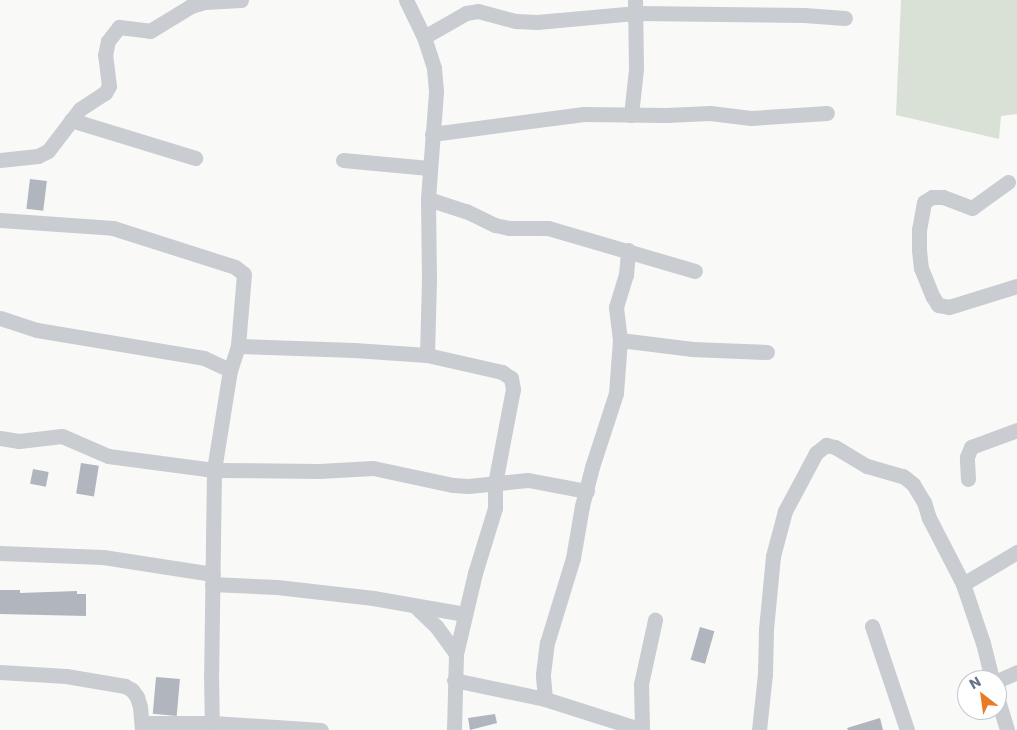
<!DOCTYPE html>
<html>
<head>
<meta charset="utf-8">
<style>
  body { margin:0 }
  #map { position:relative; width:1017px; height:730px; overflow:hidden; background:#f9f9f7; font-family:Poppins,sans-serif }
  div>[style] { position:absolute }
  .green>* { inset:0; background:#d9e1d7 }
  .building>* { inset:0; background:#b0b5be; transform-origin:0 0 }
  .minor>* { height:15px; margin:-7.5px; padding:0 7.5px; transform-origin:7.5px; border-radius:7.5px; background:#c9ccd0 }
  span { translate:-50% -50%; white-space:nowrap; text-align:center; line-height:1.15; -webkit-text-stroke:5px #fff; paint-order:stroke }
  .north { position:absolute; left:957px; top:670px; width:50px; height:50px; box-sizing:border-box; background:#fff; border:1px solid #c2c7d0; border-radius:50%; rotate:330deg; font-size:14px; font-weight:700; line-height:20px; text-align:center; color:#677389 }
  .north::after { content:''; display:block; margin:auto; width:18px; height:22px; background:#ea7a26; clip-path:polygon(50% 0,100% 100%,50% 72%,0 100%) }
</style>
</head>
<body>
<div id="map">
  <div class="green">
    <i style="clip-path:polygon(901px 0,1017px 0,1017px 114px,1001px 116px,999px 139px,896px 115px)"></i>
  </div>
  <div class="building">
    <i style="left:30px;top:179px;width:17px;height:30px;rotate:7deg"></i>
    <i style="left:81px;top:463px;width:18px;height:31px;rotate:9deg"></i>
    <i style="left:33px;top:469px;width:16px;height:15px;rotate:11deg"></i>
    <i style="clip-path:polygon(0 590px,20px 590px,20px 593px,77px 591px,77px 594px,86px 594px,86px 616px,0 614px)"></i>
    <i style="left:700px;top:627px;width:15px;height:34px;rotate:16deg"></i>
    <i style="left:156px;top:677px;width:24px;height:37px;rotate:5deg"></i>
    <i style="clip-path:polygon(495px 714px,497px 723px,470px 730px,468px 718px)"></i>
    <i style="clip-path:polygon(880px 718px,883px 730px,848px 730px,847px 728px)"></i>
  </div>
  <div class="minor">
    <i style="left:406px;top:0;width:41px;rotate:64.1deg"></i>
    <i style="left:424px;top:37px;width:33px;rotate:72deg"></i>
    <i style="left:434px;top:68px;width:24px;rotate:85deg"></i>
    <i style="left:436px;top:92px;width:107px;rotate:94.3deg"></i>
    <i style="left:428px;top:199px;width:80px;rotate:89.3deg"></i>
    <i style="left:429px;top:279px;width:76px;rotate:91.5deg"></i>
    <i style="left:424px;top:37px;width:48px;rotate:-29.7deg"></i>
    <i style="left:466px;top:13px;width:12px;rotate:-9deg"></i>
    <i style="left:478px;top:11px;width:39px;rotate:15deg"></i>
    <i style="left:516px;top:21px;width:21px;rotate:3deg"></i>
    <i style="left:537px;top:22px;width:98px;rotate:-5.2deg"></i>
    <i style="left:635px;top:13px;width:169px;rotate:0.7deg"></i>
    <i style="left:804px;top:15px;width:41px;rotate:4.2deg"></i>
    <i style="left:631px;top:115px;width:46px;rotate:-83.8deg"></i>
    <i style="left:636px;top:69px;width:69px;rotate:-90.8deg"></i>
    <i style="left:71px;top:120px;width:130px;rotate:17deg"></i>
    <i style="left:432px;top:134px;width:153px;rotate:-7.5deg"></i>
    <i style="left:584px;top:114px;width:82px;rotate:0.7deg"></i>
    <i style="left:666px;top:115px;width:44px;rotate:-2.6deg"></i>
    <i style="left:710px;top:113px;width:41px;rotate:7deg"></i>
    <i style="left:751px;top:118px;width:76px;rotate:-3.8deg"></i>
    <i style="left:0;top:160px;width:38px;rotate:-6deg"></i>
    <i style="left:38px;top:156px;width:11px;rotate:-27deg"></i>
    <i style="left:48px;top:151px;width:53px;rotate:-52.7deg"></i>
    <i style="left:80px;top:109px;width:30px;rotate:-33deg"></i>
    <i style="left:105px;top:93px;width:8px;rotate:-60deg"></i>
    <i style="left:109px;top:86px;width:31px;rotate:-97deg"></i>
    <i style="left:105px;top:55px;width:14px;rotate:-78deg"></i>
    <i style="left:108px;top:41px;width:18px;rotate:-52deg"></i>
    <i style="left:119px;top:27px;width:31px;rotate:7deg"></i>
    <i style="left:150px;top:31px;width:48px;rotate:-31.4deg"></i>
    <i style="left:191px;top:6px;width:15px;rotate:-16deg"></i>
    <i style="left:205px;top:2px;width:36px;rotate:-3deg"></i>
    <i style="left:343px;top:160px;width:86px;rotate:5.3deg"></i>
    <i style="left:1008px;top:182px;width:44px;rotate:144.2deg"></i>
    <i style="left:972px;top:208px;width:31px;rotate:-159deg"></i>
    <i style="left:943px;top:197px;width:11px;rotate:180deg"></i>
    <i style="left:932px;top:197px;width:9px;rotate:148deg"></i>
    <i style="left:924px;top:202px;width:27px;rotate:100deg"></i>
    <i style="left:919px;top:229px;width:21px;rotate:90deg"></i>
    <i style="left:919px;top:250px;width:18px;rotate:84deg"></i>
    <i style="left:921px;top:268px;width:31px;rotate:68deg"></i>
    <i style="left:933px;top:297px;width:9px;rotate:58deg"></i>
    <i style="left:938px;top:305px;width:11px;rotate:10deg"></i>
    <i style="left:949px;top:307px;width:71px;rotate:-17.2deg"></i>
    <i style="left:428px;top:199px;width:40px;rotate:18deg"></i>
    <i style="left:466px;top:211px;width:32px;rotate:26deg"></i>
    <i style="left:495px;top:225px;width:14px;rotate:12deg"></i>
    <i style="left:509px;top:228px;width:39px"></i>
    <i style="left:548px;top:228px;width:153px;rotate:16.3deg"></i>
    <i style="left:0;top:220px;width:113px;rotate:4deg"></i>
    <i style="left:113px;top:228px;width:128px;rotate:17.7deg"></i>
    <i style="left:235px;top:267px;width:11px;rotate:38deg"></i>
    <i style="left:244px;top:274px;width:72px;rotate:94.8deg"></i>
    <i style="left:238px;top:346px;width:25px;rotate:108deg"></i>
    <i style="left:230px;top:370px;width:101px;rotate:99.1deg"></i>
    <i style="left:214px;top:470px;width:204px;rotate:90.8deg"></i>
    <i style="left:211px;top:674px;width:56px;rotate:89deg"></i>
    <i style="left:0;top:318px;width:39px;rotate:18deg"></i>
    <i style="left:37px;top:330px;width:169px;rotate:9.5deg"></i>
    <i style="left:204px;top:358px;width:29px;rotate:25deg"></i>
    <i style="left:620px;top:340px;width:73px;rotate:7.1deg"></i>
    <i style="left:692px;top:349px;width:75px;rotate:2.3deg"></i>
    <i style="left:238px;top:346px;width:116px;rotate:2deg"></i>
    <i style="left:354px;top:350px;width:73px;rotate:3.9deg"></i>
    <i style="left:427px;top:355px;width:77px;rotate:12.8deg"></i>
    <i style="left:502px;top:372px;width:11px;rotate:34deg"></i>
    <i style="left:511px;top:378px;width:11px;rotate:80deg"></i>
    <i style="left:513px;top:389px;width:96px;rotate:100.8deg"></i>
    <i style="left:495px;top:483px;width:25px;rotate:90deg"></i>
    <i style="left:495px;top:508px;width:68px;rotate:107.1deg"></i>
    <i style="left:475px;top:573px;width:83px;rotate:103.2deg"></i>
    <i style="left:456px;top:654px;width:76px;rotate:91.5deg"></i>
    <i style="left:0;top:438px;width:19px;rotate:9deg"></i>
    <i style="left:19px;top:441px;width:43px;rotate:-6.6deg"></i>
    <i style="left:62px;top:436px;width:50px;rotate:23.5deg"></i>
    <i style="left:108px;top:456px;width:107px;rotate:7.5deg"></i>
    <i style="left:214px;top:470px;width:105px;rotate:0.5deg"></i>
    <i style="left:319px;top:471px;width:54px;rotate:-3.2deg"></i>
    <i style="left:373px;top:468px;width:82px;rotate:12deg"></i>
    <i style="left:453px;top:485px;width:15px;rotate:4deg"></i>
    <i style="left:468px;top:486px;width:60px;rotate:-5.7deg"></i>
    <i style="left:528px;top:480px;width:60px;rotate:10.6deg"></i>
    <i style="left:968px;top:479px;width:22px;rotate:-93deg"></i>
    <i style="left:967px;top:457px;width:11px;rotate:-68deg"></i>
    <i style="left:971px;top:447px;width:49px;rotate:-20.3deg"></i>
    <i style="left:0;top:553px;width:103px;rotate:2.2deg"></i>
    <i style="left:103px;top:557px;width:111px;rotate:8.8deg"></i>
    <i style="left:212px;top:584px;width:65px;rotate:2.6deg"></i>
    <i style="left:277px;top:587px;width:97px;rotate:6.5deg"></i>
    <i style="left:373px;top:598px;width:93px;rotate:9.9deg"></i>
    <i style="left:963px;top:584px;width:63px;rotate:-30.7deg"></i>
    <i style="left:415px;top:606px;width:29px;rotate:44deg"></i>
    <i style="left:436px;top:626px;width:34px;rotate:54deg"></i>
    <i style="left:872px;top:626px;width:110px;rotate:71.4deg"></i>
    <i style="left:0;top:672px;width:66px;rotate:3.5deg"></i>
    <i style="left:66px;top:676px;width:60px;rotate:9.6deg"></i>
    <i style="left:125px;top:686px;width:8px;rotate:30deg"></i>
    <i style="left:132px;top:690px;width:9px;rotate:54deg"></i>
    <i style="left:137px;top:697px;width:10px;rotate:73deg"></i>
    <i style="left:140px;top:707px;width:23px;rotate:85deg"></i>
    <i style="left:454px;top:680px;width:93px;rotate:11.8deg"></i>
    <i style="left:545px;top:699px;width:102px;rotate:17.7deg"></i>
    <i style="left:997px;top:681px;width:22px;rotate:-24deg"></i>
    <i style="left:997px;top:697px;width:34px;rotate:73deg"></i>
    <i style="left:545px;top:699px;width:25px;rotate:-95deg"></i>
    <i style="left:543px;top:674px;width:31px;rotate:-83deg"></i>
    <i style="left:547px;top:643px;width:89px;rotate:-73deg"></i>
    <i style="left:573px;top:558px;width:53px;rotate:-80.2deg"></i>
    <i style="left:582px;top:506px;width:40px;rotate:-75.6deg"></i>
    <i style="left:592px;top:467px;width:78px;rotate:-72deg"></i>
    <i style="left:616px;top:393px;width:53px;rotate:-85.7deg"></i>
    <i style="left:620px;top:340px;width:33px;rotate:-97deg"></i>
    <i style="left:616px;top:307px;width:34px;rotate:-73deg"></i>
    <i style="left:626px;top:275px;width:25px;rotate:-85deg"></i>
    <i style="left:143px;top:723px;width:70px"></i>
    <i style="left:213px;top:723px;width:108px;rotate:3.7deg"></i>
    <i style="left:642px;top:730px;width:46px;rotate:-91.2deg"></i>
    <i style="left:641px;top:684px;width:66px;rotate:-77.7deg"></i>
    <i style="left:759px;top:730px;width:56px;rotate:-83.9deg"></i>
    <i style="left:765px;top:674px;width:45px;rotate:-88.7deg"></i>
    <i style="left:766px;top:629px;width:73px;rotate:-84.5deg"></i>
    <i style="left:773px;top:556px;width:47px;rotate:-75.1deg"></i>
    <i style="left:785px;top:511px;width:66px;rotate:-61.9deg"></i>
    <i style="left:816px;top:453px;width:13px;rotate:-39deg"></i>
    <i style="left:826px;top:445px;width:9px;rotate:13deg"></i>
    <i style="left:835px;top:447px;width:37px;rotate:31deg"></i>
    <i style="left:867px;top:466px;width:37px;rotate:16deg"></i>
    <i style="left:903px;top:476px;width:13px;rotate:39deg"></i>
    <i style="left:913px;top:484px;width:21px;rotate:59deg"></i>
    <i style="left:924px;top:502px;width:17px;rotate:73deg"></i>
    <i style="left:929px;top:518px;width:74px;rotate:62.7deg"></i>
    <i style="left:963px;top:584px;width:62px;rotate:71.3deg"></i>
    <i style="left:983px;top:643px;width:38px;rotate:76deg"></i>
  </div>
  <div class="north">N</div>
</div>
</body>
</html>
